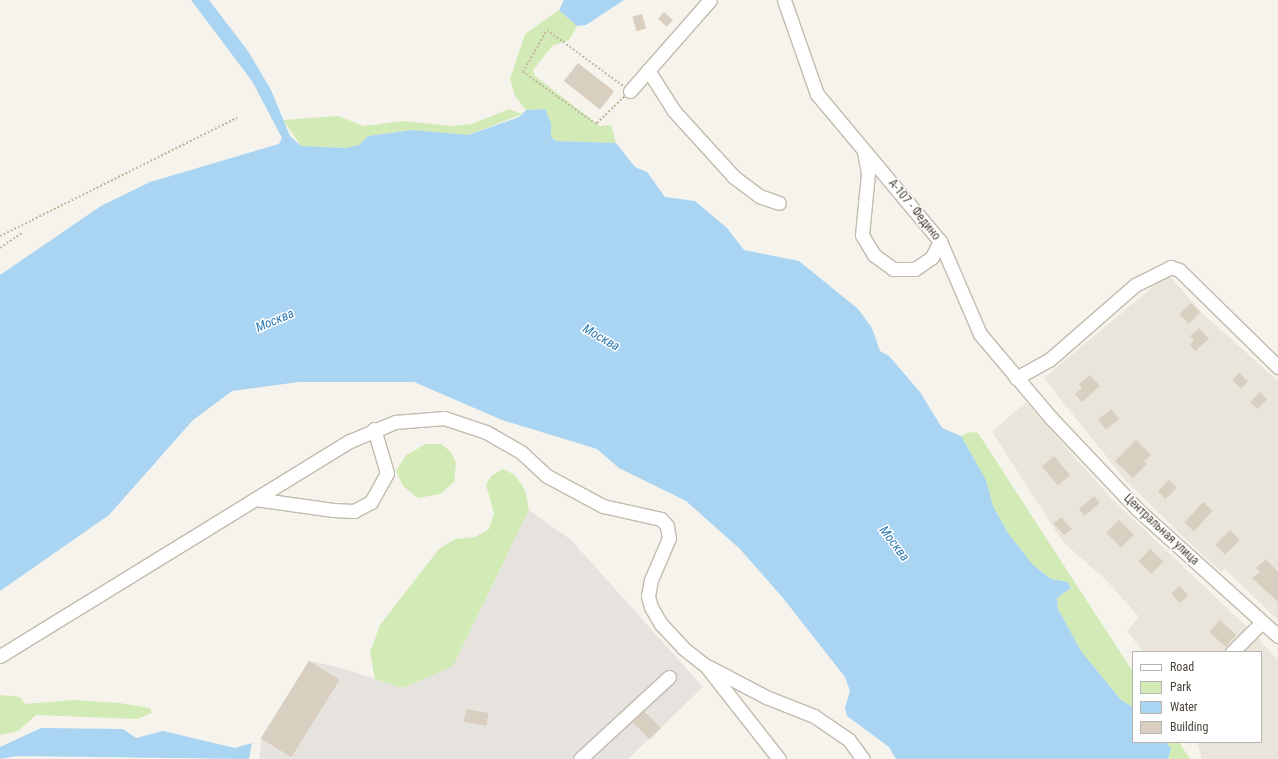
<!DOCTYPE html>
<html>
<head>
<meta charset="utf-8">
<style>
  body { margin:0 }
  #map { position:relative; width:1278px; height:759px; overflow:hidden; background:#f6f3ec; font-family:"Roboto Condensed",sans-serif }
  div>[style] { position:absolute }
  .residential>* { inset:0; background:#eae5da }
  .industrial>* { inset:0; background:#e6e2dd }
  .green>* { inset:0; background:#d2eab5 }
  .water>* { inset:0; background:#a9d4f2 }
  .building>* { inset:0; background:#d8cfc1; transform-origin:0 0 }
  .path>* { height:2px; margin-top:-1px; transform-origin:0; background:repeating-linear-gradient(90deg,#c4b79f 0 2px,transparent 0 4px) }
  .roads { filter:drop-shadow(1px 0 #c2bbae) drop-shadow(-1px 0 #c2bbae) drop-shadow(0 1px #c2bbae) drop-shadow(0 -1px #c2bbae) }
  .minor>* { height:13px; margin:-6.5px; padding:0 6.5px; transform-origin:6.5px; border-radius:6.5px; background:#fff }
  span { translate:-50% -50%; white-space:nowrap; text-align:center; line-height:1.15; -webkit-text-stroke:3px #fff; paint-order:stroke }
  .street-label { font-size:12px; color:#4b4439 }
  .water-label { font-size:13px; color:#2e7ab2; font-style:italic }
  .legend { position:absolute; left:1132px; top:651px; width:130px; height:92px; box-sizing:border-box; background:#fff; border:1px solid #b7b4b0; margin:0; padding:5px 7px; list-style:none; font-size:12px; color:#4b4439 }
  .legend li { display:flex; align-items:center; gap:8px; height:20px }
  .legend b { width:20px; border:1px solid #b7b4b0 }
</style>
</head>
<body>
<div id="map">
  <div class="residential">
    <i style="clip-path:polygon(1168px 274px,1203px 314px,1278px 381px,1278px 620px,1225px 569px,1221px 572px,1198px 551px,1126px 481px,1044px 378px)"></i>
    <i style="clip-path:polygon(1026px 402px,1110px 497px,1248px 628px,1225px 652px,1143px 652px,1127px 631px,1139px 617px,1106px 580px,1063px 542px,992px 432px)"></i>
    <i style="clip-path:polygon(1257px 637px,1278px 660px,1278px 759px,1202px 759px,1197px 742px,1261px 742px,1261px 652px,1241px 652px)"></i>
  </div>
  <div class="industrial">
    <i style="clip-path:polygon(529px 510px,571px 540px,703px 687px,628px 759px,259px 759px,262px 739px,309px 661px,338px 667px,403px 688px,453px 666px)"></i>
  </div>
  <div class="green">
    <i style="clip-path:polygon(559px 10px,577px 26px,569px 40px,552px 46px,533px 70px,535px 76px,600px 126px,611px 125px,616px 143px,556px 141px,551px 137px,551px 123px,545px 109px,526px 110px,515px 96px,510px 79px,525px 34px)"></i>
    <i style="clip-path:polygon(509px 109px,522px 114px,468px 135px,413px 130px,368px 136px,359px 146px,346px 148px,301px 146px,283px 120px,338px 116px,364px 126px,403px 121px,451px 126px,472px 124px)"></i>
    <i style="clip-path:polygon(970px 432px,978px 433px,1133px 672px,1133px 707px,1121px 700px,1081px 651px,1058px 609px,1057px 598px,1071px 588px,1068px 582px,1051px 579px,1033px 565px,1008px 533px,993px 506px,986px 480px,961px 436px)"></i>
    <i style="clip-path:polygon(426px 444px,441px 444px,451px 452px,456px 463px,454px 482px,440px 494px,418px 498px,403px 486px,396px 471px,406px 455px)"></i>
    <i style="clip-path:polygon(503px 469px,515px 475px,525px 490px,529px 510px,453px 666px,403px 688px,375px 679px,370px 652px,380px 625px,439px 549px,455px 539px,475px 537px,489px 529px,494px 513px,486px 485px,491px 476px)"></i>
    <i style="clip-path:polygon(0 695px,20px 697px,25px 704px,73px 700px,119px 703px,150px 708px,152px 713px,137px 719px,36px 715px,18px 731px,0 735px)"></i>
    <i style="clip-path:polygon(1166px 742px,1179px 742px,1190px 759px,1168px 759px,1171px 749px)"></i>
  </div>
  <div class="water">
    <i style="clip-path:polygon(191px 0,209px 0,248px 51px,271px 90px,290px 136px,301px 146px,346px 148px,359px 145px,368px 136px,413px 130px,468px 135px,519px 117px,526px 110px,545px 109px,551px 123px,551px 137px,556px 141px,616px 143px,635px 167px,647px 172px,665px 197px,695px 201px,727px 228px,744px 250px,799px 261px,858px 309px,872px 328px,880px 351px,889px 356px,920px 392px,942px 428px,961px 436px,986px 480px,993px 506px,1008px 533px,1033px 565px,1051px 579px,1068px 582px,1071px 588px,1057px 598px,1058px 609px,1081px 651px,1121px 700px,1133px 707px,1133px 742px,1166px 742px,1171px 749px,1168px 759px,896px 759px,889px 747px,847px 716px,845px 708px,850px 691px,845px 677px,783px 598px,740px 549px,686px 501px,619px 468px,597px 449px,502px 420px,414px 382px,299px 382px,232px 391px,193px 420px,109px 515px,0 591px,0 275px,101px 206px,150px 182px,279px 144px,282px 138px,252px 81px)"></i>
    <i style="clip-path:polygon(564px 0,624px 0,586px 25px,577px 26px,559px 10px)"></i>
    <i style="clip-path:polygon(41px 728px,123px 729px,136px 738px,163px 731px,235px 748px,252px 743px,249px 759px,17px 756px,0 759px,0 747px)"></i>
  </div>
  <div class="building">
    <i style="left:664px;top:12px;width:12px;height:9px;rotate:42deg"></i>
    <i style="left:642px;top:14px;width:15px;height:10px;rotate:74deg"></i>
    <i style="left:578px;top:63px;width:46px;height:23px;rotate:38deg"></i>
    <i style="left:1191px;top:303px;width:13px;height:16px;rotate:45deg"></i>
    <i style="clip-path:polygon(1199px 328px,1209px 339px,1195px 351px,1190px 345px,1194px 341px,1190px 336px)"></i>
    <i style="left:1239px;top:373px;width:12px;height:10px;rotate:42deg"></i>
    <i style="clip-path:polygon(1090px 375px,1100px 386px,1082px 402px,1075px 394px,1082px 388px,1079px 384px)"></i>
    <i style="left:1260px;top:392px;width:10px;height:14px;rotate:45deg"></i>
    <i style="left:1111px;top:409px;width:13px;height:17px;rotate:51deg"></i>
    <i style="clip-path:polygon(1136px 440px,1151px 455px,1144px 461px,1147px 464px,1133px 478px,1115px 461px)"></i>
    <i style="left:1054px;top:456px;width:25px;height:16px;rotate:50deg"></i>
    <i style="left:1169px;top:480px;width:11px;height:16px;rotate:45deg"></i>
    <i style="left:1094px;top:496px;width:9px;height:20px;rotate:49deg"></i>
    <i style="left:1203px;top:502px;width:13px;height:28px;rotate:42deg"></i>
    <i style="left:1061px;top:517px;width:16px;height:10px;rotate:47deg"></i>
    <i style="left:1119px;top:520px;width:21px;height:18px;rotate:45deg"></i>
    <i style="left:1230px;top:530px;width:14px;height:21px;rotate:45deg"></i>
    <i style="left:1150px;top:549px;width:18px;height:17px;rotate:43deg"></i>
    <i style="clip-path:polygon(1266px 559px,1278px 572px,1278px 602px,1252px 578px,1260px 572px,1256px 568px)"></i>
    <i style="left:1179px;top:586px;width:13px;height:11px;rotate:45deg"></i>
    <i style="left:1220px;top:620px;width:22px;height:16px;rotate:43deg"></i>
    <i style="left:309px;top:661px;width:36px;height:91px;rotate:32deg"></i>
    <i style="left:466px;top:709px;width:23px;height:13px;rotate:10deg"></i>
    <i style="left:644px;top:711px;width:24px;height:16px;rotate:45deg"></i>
  </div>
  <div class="path">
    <i style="left:547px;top:30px;width:103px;rotate:36.3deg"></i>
    <i style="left:630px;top:91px;width:47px;rotate:135.9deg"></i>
    <i style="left:596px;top:124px;width:90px;rotate:-144.5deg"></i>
    <i style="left:523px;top:72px;width:48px;rotate:-60.3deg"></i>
    <i style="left:0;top:236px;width:265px;rotate:-26.5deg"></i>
    <i style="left:0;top:248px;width:27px;rotate:-34deg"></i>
  </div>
  <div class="roads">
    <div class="minor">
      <i style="left:784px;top:0;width:100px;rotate:70.7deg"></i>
      <i style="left:817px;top:94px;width:192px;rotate:50.1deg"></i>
      <i style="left:940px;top:241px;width:101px;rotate:66.7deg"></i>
      <i style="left:980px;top:334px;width:110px;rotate:49.8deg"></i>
      <i style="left:1051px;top:418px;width:125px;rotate:46.6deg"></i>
      <i style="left:1137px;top:509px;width:190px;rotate:42deg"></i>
      <i style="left:648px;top:70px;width:49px;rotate:57.6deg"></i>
      <i style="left:674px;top:111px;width:89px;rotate:47.7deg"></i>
      <i style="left:734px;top:177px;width:31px;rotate:37deg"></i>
      <i style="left:759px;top:196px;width:21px;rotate:19deg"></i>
      <i style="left:630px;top:91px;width:121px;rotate:-48.7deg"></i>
      <i style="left:864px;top:151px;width:22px;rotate:80deg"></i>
      <i style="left:868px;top:173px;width:62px;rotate:95.5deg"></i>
      <i style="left:862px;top:235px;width:23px;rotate:59deg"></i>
      <i style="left:874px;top:255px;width:24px;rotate:36deg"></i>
      <i style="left:893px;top:269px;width:22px"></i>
      <i style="left:915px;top:269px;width:21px;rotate:-35deg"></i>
      <i style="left:932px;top:257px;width:18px;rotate:-63deg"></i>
      <i style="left:1016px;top:378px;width:38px;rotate:-29deg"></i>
      <i style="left:1049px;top:360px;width:114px;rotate:-41.1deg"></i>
      <i style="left:1135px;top:285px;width:40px;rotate:-26.6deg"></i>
      <i style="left:1171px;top:267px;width:9px;rotate:21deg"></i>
      <i style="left:1179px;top:270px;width:139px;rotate:44.4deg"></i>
      <i style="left:255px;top:499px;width:79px;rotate:8deg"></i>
      <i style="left:333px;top:510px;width:21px;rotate:3deg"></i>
      <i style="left:354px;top:511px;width:19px;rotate:-28deg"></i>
      <i style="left:371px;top:502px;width:33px;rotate:-61deg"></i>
      <i style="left:387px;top:473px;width:46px;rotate:-106.5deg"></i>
      <i style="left:1232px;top:652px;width:42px;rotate:-45deg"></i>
      <i style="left:0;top:656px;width:411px;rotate:-31.6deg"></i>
      <i style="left:350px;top:441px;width:49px;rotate:-22.9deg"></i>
      <i style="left:395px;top:422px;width:49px;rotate:-4.7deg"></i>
      <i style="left:444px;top:418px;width:44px;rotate:18.4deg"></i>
      <i style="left:486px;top:432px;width:40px;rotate:29.7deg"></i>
      <i style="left:521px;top:452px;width:35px;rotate:43deg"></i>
      <i style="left:547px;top:476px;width:64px;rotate:28.2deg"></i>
      <i style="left:603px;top:506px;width:59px;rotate:12.6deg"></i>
      <i style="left:661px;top:519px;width:9px;rotate:49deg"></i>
      <i style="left:667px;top:526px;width:12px;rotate:81deg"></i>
      <i style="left:669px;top:538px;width:46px;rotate:113.2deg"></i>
      <i style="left:651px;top:580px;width:16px;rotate:101deg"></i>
      <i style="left:648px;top:596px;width:11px;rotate:75deg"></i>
      <i style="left:651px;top:607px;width:20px;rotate:60deg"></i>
      <i style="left:661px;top:624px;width:33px;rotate:47deg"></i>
      <i style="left:683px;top:648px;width:29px;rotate:38deg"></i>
      <i style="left:706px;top:666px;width:118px;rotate:51.9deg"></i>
      <i style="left:709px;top:667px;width:64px;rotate:27.8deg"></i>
      <i style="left:766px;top:697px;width:52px;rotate:21.6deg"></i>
      <i style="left:814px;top:716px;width:42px;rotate:34.4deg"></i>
      <i style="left:849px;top:740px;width:24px;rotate:54deg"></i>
      <i style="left:580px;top:759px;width:121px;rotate:-42.7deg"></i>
    </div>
  </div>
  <div class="street-label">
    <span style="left:914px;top:210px;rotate:51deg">А-107 - Федино</span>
    <span style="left:1161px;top:530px;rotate:43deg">Центральная улица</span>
  </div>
  <div class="water-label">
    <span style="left:275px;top:321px;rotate:-23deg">Москва</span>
    <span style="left:601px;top:338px;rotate:30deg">Москва</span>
    <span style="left:894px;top:544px;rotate:53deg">Москва</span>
  </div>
  <ul class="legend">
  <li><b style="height:5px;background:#fff"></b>Road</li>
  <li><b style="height:11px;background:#d2eab5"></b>Park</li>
  <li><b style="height:11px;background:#a9d4f2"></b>Water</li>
  <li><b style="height:11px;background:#d8cfc1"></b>Building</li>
  </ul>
</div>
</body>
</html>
